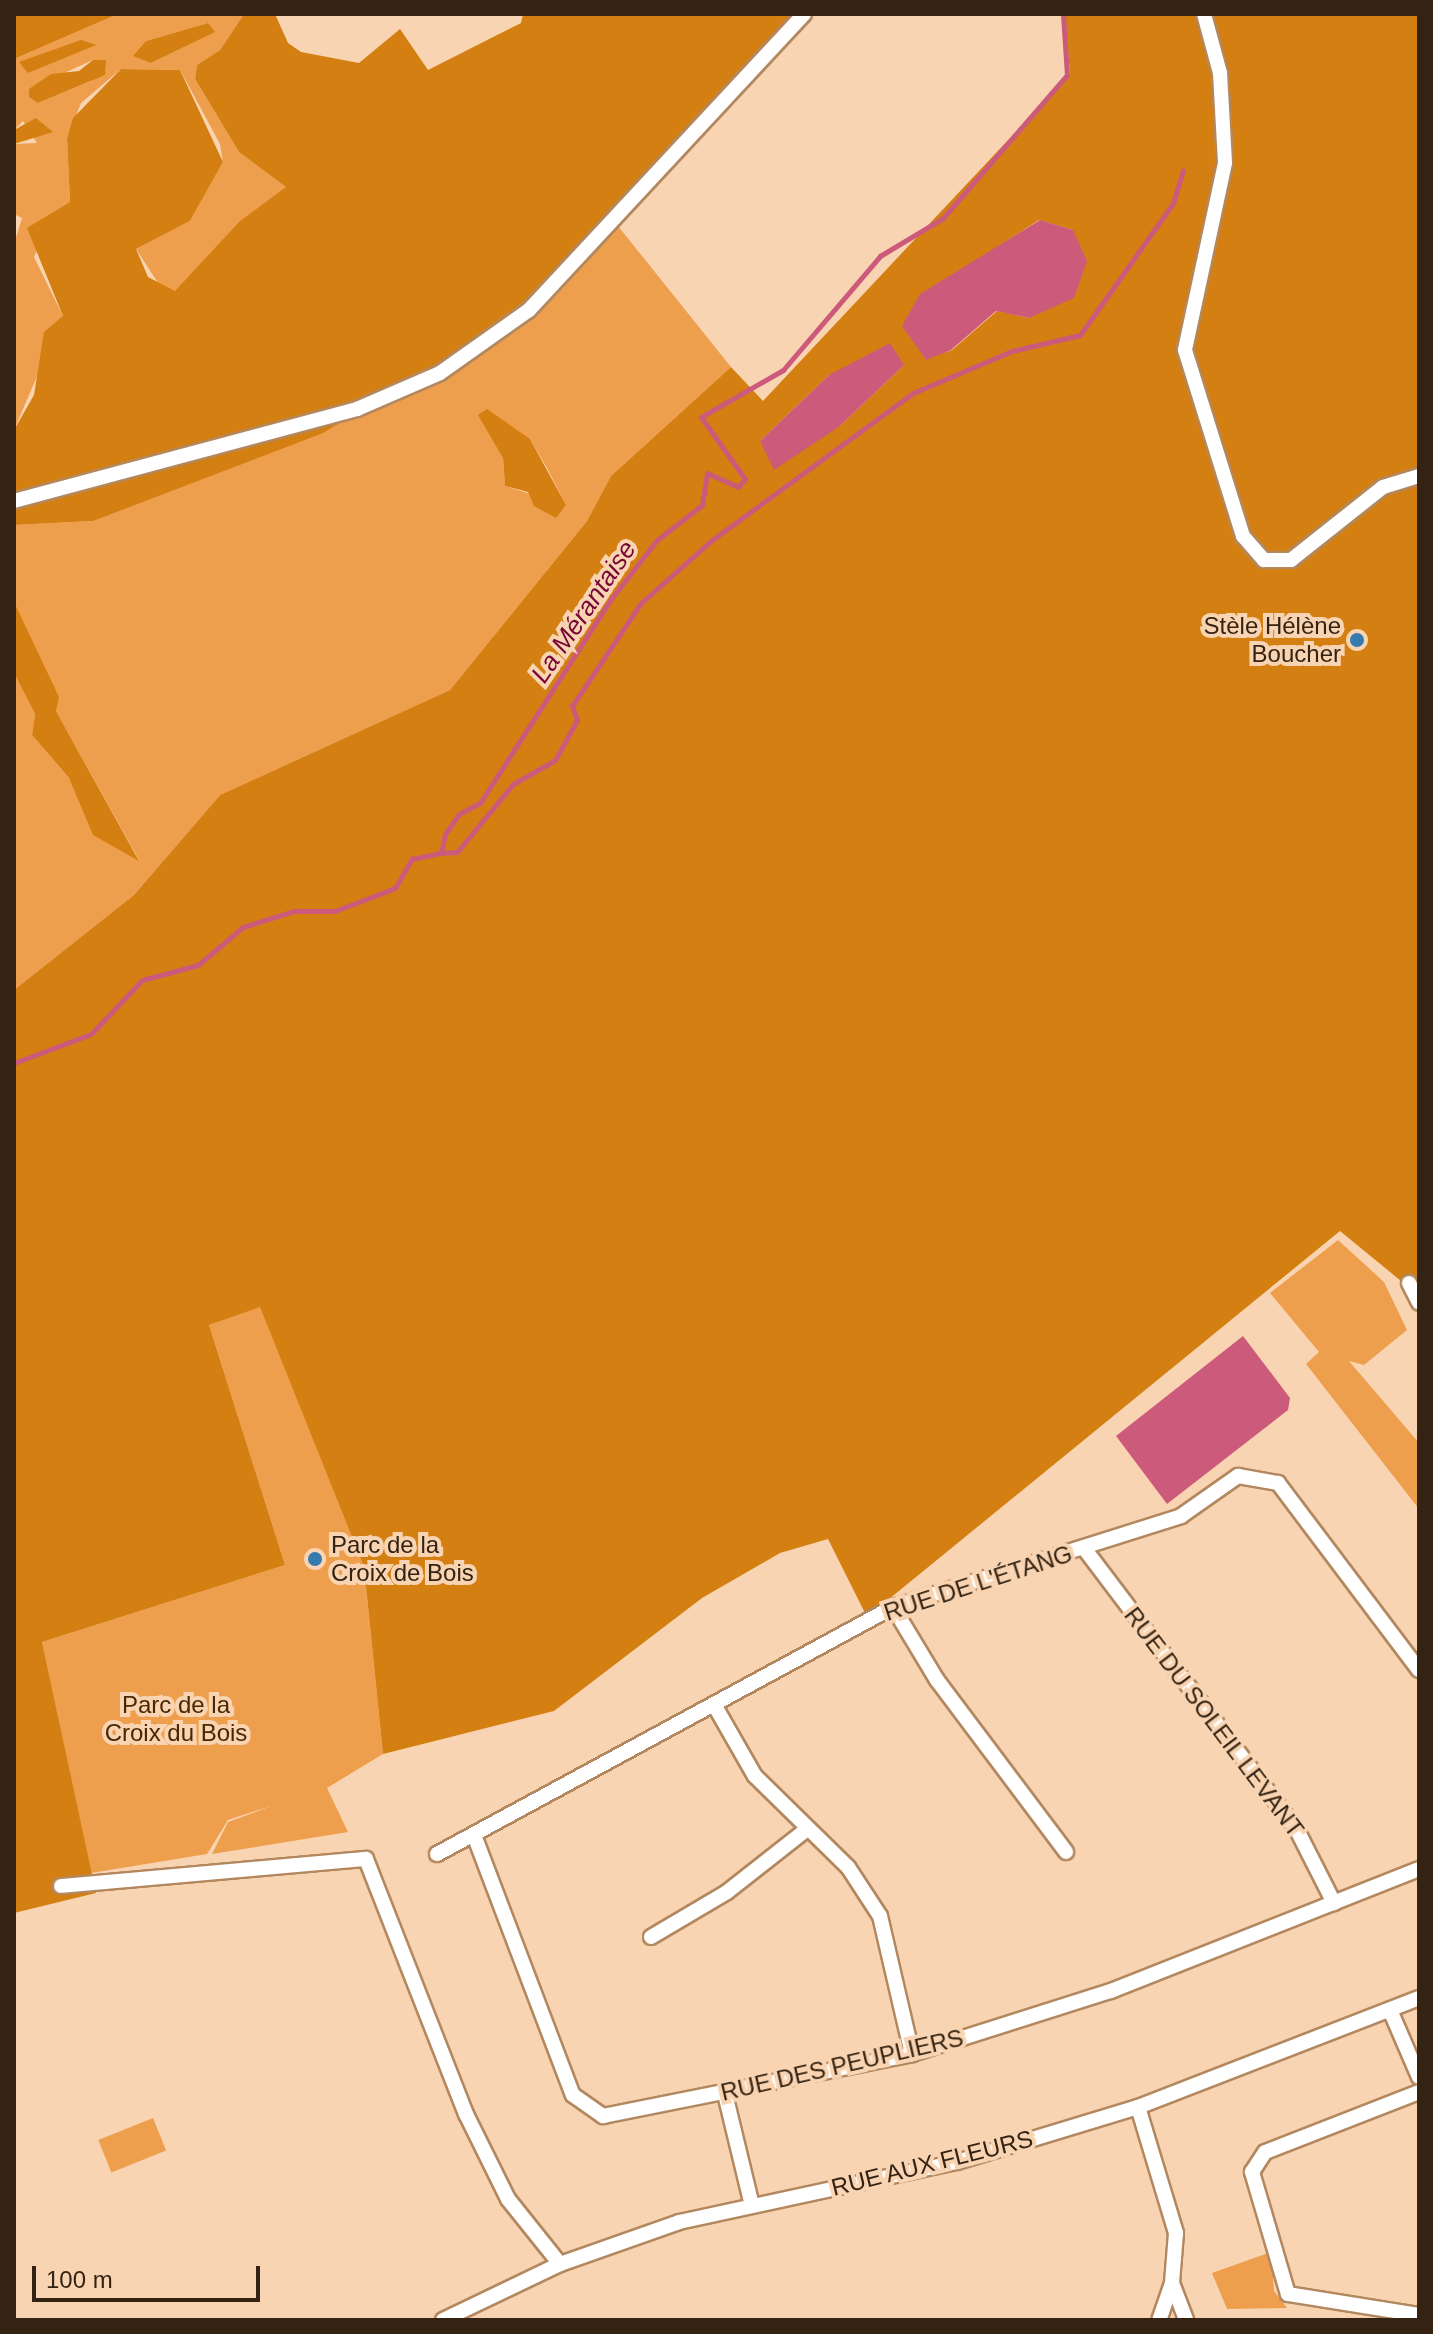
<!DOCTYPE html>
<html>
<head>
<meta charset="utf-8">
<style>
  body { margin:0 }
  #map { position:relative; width:1433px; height:2334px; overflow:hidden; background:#f9d4b2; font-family:Arial,sans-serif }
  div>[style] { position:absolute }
  .green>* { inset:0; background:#ee9f4e; transform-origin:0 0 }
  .forest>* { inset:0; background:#d47f11 }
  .water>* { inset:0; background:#cc5a7b }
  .stream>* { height:5px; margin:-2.5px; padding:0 2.5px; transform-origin:2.5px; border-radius:2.5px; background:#cc5a7b }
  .roads { filter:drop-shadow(2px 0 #b3885f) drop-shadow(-2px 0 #b3885f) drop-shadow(0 2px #b3885f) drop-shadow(0 -2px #b3885f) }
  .street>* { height:14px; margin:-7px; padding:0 7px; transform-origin:7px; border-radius:7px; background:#fff }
  .dots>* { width:22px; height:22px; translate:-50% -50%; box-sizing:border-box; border:4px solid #f9d4b2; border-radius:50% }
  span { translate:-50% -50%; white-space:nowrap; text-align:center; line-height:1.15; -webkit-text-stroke:8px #f9d4b2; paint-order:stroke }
  .poi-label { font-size:24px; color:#342312 }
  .right { translate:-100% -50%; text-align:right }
  .left { translate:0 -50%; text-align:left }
  .street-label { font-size:24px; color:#342312 }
  .park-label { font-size:24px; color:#492700 }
  .water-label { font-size:26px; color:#760636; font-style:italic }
  .frame { position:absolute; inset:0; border:16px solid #342312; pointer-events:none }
  .scale { position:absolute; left:32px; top:2266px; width:228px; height:36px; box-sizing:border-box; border:4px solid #342312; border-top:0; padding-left:10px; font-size:24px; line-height:28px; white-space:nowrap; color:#342312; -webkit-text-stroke:6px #f9d4b2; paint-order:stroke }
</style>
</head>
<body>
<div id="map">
  <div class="green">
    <i style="clip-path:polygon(evenodd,118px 14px,244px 14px,220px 50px,197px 65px,195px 79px,239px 152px,286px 187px,175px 292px,162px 289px,136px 249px,190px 221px,223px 162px,220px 144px,180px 70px,121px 69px,81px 103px,67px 139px,70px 202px,56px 212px,34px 257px,63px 316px,14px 430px,14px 244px,22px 218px,14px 214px,14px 144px,37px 143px,23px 121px,14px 130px,14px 59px,118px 14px,208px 23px,214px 32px,151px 63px,146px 41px,208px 23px,118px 14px,93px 60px,91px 81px,38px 103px,29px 89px,93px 60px)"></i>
    <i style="clip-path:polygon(evenodd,618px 226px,731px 367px,611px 476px,587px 521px,450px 690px,220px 795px,134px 895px,14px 990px,14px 673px,35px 714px,32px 735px,139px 860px,56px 711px,14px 602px,14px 525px,93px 521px,445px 359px,618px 226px,530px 439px,547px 468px,566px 505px,505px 486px,503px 458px,530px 439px)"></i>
    <i style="clip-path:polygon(1338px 1240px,1384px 1282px,1407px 1330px,1364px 1365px,1349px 1361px,1419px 1443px,1419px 1509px,1306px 1364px,1319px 1352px,1270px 1293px)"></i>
    <i style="clip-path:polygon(260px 1306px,364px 1567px,383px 1754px,327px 1788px,348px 1832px,212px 1854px,228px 1822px,274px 1805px,228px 1820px,207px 1854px,91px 1873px,42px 1642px,285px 1565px,209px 1325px)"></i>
    <i style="left:153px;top:2118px;width:35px;height:59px;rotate:68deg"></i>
    <i style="clip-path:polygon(1271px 2252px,1274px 2291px,1287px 2308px,1227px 2309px,1212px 2273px)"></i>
  </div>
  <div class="forest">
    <i style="clip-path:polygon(14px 14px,118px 14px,14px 59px)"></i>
    <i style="clip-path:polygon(244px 14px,275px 14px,288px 43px,301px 52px,359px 63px,400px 29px,428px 70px,521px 23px,523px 14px,800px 14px,527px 299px,445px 359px,323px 433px,93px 521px,14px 525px,14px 430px,34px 395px,44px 332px,63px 316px,27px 228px,70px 202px,67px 139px,73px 118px,121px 69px,180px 70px,223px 162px,190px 221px,136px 249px,148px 277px,175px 291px,240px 221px,286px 187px,239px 152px,195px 79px,197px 65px,220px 50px)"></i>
    <i style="clip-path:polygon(evenodd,1065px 14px,1419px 14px,1419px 1277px,1401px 1281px,1340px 1231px,867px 1617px,828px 1539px,780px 1553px,702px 1598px,554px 1711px,383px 1754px,364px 1567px,260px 1307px,209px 1325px,285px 1565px,42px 1642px,96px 1893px,14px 1913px,14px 990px,134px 895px,220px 795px,450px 690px,587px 521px,611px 476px,731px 367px,763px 401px,1070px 74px,1065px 14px,1039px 220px,1073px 230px,1029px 318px,997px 311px,952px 350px,925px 359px,920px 348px,983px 256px,1039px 220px,1065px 14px,904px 365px,840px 426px,760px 441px,829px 375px,904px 365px)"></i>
    <i style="clip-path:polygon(208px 23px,215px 32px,151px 63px,133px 56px,146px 41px)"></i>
    <i style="clip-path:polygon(81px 40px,96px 45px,28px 73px,19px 62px)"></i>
    <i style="clip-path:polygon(93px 60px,106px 60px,105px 75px,38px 103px,29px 97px,29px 89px,51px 74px,79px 71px)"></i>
    <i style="clip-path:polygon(36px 118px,53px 132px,14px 144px,14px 130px)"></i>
    <i style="clip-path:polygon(487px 409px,530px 439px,566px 505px,556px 518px,534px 506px,528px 492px,505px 486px,503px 458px,478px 415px)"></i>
    <i style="clip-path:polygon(14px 602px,59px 697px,56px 711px,139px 861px,93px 835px,69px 778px,32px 735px,35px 714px,14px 673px)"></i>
  </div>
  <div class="water">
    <i style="clip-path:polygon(1040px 220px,1073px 230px,1087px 261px,1074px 298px,1029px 318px,996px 311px,951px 350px,926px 360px,902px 326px,920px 294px)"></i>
    <i style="clip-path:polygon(890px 343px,904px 365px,840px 426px,774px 470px,760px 441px,829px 375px)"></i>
    <i style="clip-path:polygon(1243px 1336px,1290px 1398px,1288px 1410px,1167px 1504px,1116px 1436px)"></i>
  </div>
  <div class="stream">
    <i style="left:441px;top:853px;width:16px;rotate:-4deg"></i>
    <i style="left:457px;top:852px;width:88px;rotate:-50.5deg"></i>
    <i style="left:513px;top:784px;width:48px;rotate:-29.7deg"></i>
    <i style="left:555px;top:760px;width:46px;rotate:-61.2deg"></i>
    <i style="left:577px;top:720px;width:15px;rotate:-110deg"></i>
    <i style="left:572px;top:706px;width:124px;rotate:-56.2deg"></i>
    <i style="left:641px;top:603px;width:95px;rotate:-41.6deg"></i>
    <i style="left:712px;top:540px;width:249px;rotate:-36.2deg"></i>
    <i style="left:913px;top:393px;width:108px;rotate:-23deg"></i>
    <i style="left:1012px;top:351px;width:70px;rotate:-13.2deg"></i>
    <i style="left:1080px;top:335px;width:161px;rotate:-54.8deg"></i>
    <i style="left:1173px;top:203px;width:34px;rotate:-73deg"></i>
    <i style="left:14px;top:1063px;width:82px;rotate:-20.6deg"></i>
    <i style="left:91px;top:1034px;width:74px;rotate:-46.6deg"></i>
    <i style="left:142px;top:980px;width:58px;rotate:-15deg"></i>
    <i style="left:198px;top:965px;width:59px;rotate:-40.2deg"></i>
    <i style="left:243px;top:927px;width:53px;rotate:-17.4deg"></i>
    <i style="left:294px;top:911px;width:41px"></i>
    <i style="left:335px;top:911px;width:64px;rotate:-21deg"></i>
    <i style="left:395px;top:888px;width:34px;rotate:-60deg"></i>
    <i style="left:412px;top:859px;width:30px;rotate:-12deg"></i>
    <i style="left:441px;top:853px;width:19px;rotate:-78deg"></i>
    <i style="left:445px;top:834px;width:24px;rotate:-55deg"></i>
    <i style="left:459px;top:814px;width:24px;rotate:-28deg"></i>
    <i style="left:480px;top:803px;width:242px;rotate:-57.3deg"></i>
    <i style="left:611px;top:599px;width:75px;rotate:-52.1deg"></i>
    <i style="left:657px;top:540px;width:57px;rotate:-37.9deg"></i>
    <i style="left:702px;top:505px;width:32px;rotate:-81deg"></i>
    <i style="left:707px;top:473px;width:34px;rotate:24deg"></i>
    <i style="left:738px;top:487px;width:11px;rotate:-49deg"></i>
    <i style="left:745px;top:479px;width:76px;rotate:-125.4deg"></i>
    <i style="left:701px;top:417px;width:95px;rotate:-29.8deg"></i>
    <i style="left:783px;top:370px;width:150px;rotate:-49.6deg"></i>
    <i style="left:880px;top:256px;width:74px;rotate:-31.1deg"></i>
    <i style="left:943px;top:218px;width:189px;rotate:-49.1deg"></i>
    <i style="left:1067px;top:75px;width:61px;rotate:-93.8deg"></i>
  </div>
  <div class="roads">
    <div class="street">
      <i style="left:1204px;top:14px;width:61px;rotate:74.8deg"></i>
      <i style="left:1220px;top:73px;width:90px;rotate:86.8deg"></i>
      <i style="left:1225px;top:163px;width:191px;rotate:102.1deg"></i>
      <i style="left:1185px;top:350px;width:195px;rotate:72.7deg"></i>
      <i style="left:1243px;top:536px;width:32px;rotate:49deg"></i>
      <i style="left:1264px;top:560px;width:27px"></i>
      <i style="left:1291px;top:560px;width:117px;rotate:-38.4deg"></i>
      <i style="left:1383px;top:487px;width:38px;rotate:-17deg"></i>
      <i style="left:14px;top:501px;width:355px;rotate:-15deg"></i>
      <i style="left:357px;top:409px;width:90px;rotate:-23.4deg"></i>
      <i style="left:440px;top:373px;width:109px;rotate:-35.3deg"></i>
      <i style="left:529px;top:310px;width:404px;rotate:-47.1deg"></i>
      <i style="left:1409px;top:1283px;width:22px;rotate:63deg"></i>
      <i style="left:1084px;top:1548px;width:353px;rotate:52.9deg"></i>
      <i style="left:1297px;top:1830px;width:82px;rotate:63.1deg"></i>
      <i style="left:893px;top:1607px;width:85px;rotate:58.9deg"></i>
      <i style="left:937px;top:1680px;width:215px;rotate:53.1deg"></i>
      <i style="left:716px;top:1708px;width:78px;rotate:60.2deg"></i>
      <i style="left:755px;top:1776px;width:130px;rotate:44.4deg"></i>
      <i style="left:848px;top:1867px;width:59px;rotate:56.9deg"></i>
      <i style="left:880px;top:1916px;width:142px;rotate:76.9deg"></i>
      <i style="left:474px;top:1835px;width:278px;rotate:69.2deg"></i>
      <i style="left:573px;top:2095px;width:37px;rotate:35deg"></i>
      <i style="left:603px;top:2116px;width:315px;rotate:-11.3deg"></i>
      <i style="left:912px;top:2054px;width:209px;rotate:-17.6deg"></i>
      <i style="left:1111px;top:1991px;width:331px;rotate:-21.6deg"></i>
      <i style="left:437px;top:1854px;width:519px;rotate:-28.44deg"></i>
      <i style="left:893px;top:1607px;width:302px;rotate:-17.5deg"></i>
      <i style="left:1181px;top:1516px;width:70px;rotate:-35.1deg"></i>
      <i style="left:1238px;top:1476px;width:41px;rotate:9.9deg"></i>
      <i style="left:1278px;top:1483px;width:234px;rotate:53deg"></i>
      <i style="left:61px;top:1886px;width:306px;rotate:-5.1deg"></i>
      <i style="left:366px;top:1859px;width:274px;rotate:68.6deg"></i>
      <i style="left:466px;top:2114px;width:95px;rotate:63.7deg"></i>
      <i style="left:508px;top:2199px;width:83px;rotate:51.3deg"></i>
      <i style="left:651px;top:1937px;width:88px;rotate:-30.6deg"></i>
      <i style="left:727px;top:1892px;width:102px;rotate:-38.2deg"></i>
      <i style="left:1390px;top:2010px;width:73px;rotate:66.6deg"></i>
      <i style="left:1419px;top:2092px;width:165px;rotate:158.7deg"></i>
      <i style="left:1265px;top:2152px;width:24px;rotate:123deg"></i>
      <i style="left:1252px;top:2172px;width:127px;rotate:73.6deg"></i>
      <i style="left:1288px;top:2294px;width:133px;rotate:9.1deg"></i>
      <i style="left:725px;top:2094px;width:115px;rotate:76.4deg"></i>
      <i style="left:1138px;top:2107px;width:132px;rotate:73.2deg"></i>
      <i style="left:1176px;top:2233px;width:50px;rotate:94.6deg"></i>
      <i style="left:1172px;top:2283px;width:39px;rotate:109deg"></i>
      <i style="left:1172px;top:2283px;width:40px;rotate:69deg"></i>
      <i style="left:443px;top:2320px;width:130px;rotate:-25.6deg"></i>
      <i style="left:560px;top:2264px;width:126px;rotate:-19.4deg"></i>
      <i style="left:679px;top:2222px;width:284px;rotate:-12.2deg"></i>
      <i style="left:957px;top:2162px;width:189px;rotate:-16.9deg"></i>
      <i style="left:1138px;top:2107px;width:301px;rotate:-21.2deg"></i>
    </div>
  </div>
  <div class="dots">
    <i style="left:1357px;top:640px;background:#347bb0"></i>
    <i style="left:315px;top:1559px;background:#347bb0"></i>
  </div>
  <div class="poi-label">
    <span class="right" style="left:1341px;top:640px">Stèle Hélène<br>Boucher</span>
    <span class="left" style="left:331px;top:1559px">Parc de la<br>Croix de Bois</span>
  </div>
  <div class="street-label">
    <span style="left:978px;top:1583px;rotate:-18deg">RUE DE L'ÉTANG</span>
    <span style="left:1214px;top:1722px;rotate:53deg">RUE DU SOLEIL LEVANT</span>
    <span style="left:842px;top:2065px;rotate:-13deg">RUE DES PEUPLIERS</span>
    <span style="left:932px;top:2163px;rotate:-14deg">RUE AUX FLEURS</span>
  </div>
  <div class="park-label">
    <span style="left:176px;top:1719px">Parc de la<br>Croix du Bois</span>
  </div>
  <div class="water-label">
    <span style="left:584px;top:612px;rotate:-56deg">La Mérantaise</span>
  </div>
  <div class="frame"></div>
  <div class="scale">100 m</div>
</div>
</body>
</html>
